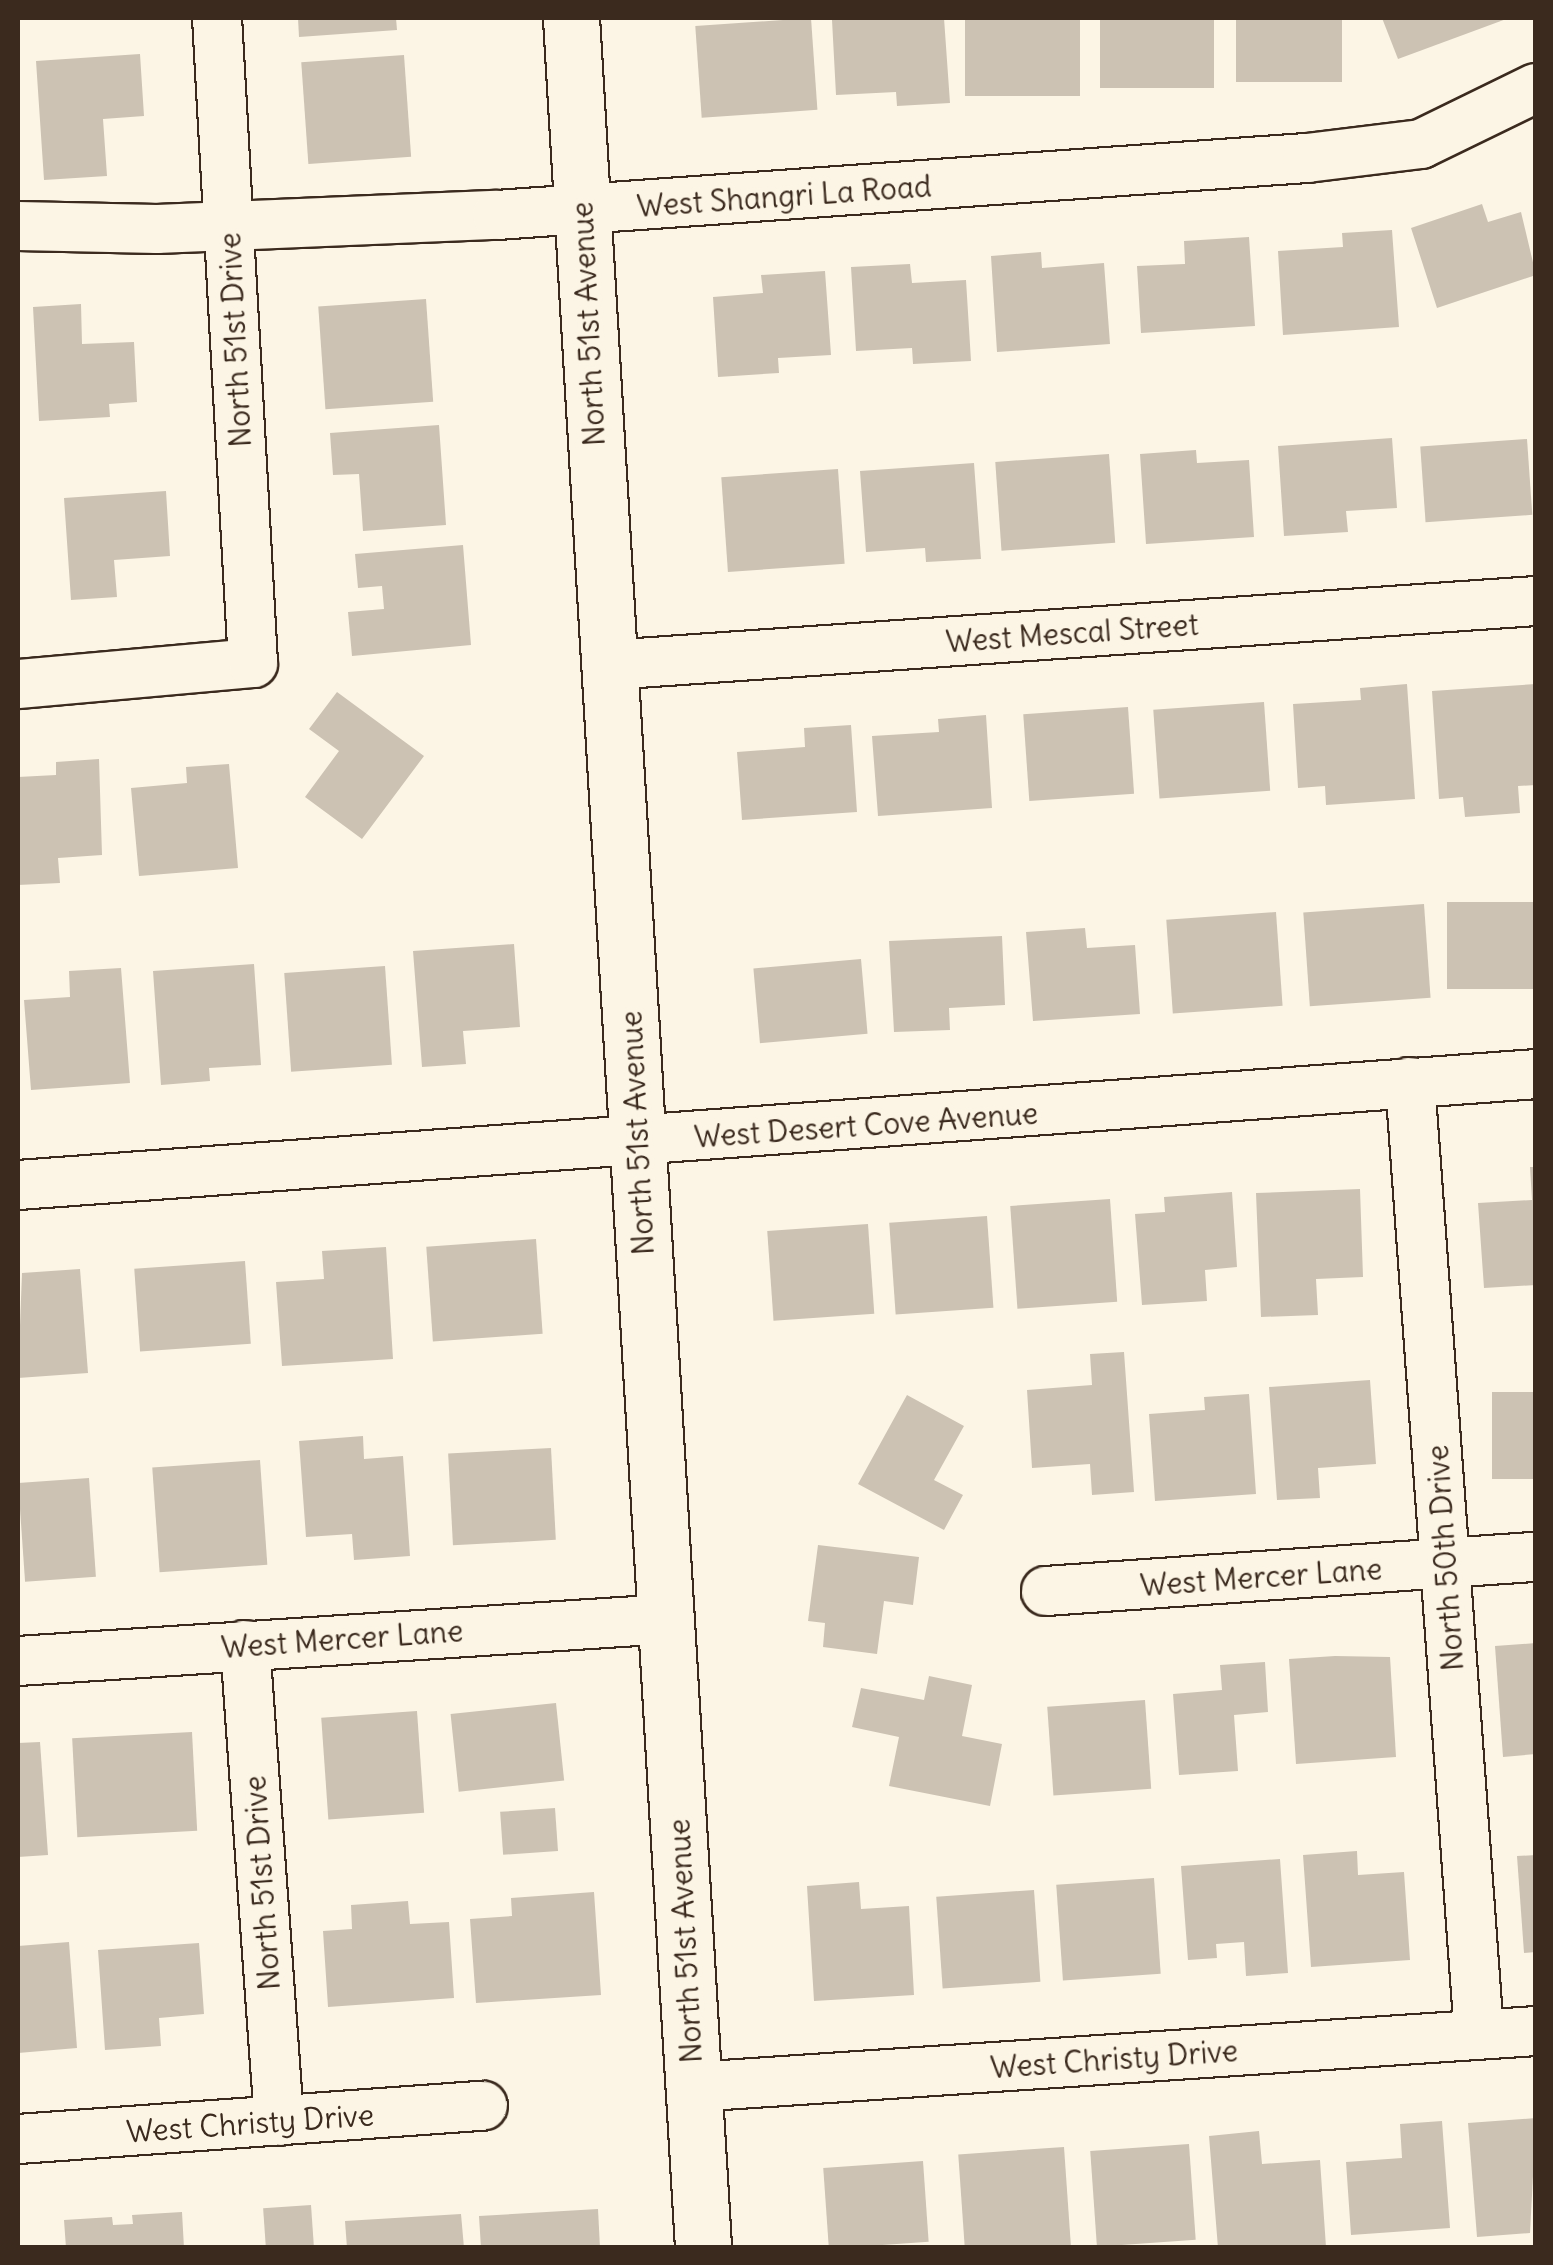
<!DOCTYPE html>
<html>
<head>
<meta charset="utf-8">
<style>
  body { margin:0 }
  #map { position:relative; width:1553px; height:2265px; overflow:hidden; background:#fcf5e5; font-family:Delius,sans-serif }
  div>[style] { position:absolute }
  .building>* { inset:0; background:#ccc2b3; transform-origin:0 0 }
  .roads { filter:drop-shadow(2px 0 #3b2a1e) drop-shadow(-2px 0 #3b2a1e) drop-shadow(0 2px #3b2a1e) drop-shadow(0 -2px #3b2a1e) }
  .minor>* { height:48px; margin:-24px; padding:0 24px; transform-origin:24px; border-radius:24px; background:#fcf5e5 }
  .primary>* { height:55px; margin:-27.5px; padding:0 27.5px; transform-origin:27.5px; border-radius:27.5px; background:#fcf5e5 }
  span { translate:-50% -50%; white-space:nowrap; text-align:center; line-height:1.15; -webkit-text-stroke:10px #fcf5e5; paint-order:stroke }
  .street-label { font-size:30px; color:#3b2a1e }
  .frame { position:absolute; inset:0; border:20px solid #3b2a1e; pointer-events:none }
</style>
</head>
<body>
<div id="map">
  <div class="building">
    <i style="clip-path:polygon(298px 18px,396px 18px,397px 30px,299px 37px)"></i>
    <i style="left:811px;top:18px;width:92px;height:116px;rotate:86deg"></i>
    <i style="clip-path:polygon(944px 18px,950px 103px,897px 106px,896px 92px,836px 95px,832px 20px)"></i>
    <i style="left:965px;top:18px;width:115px;height:78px"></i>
    <i style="left:1100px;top:18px;width:114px;height:70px"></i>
    <i style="left:1236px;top:18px;width:106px;height:64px"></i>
    <i style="clip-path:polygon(1382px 18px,1509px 18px,1398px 59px)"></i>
    <i style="clip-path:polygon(140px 54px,144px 116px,103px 119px,107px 176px,44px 180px,36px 61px)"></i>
    <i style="left:404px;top:55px;width:102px;height:103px;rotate:86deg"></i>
    <i style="clip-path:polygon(1482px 204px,1488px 222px,1521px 212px,1536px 275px,1437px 308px,1411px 228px)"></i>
    <i style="clip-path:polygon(1392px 230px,1399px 327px,1283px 335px,1278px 251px,1343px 247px,1342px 233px)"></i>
    <i style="clip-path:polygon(1249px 237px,1255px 326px,1141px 333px,1137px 266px,1185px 264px,1184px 241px)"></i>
    <i style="clip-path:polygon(1041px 252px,1042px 268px,1104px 263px,1110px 344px,997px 352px,991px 256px)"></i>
    <i style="clip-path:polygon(910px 264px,912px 283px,966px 280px,971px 361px,913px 364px,912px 348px,856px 351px,851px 267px)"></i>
    <i style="clip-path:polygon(825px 271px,831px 355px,778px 358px,779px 373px,718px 377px,713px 297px,763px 293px,761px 275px)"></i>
    <i style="left:426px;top:299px;width:103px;height:108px;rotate:86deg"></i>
    <i style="clip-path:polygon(81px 304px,82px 344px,134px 342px,137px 402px,109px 404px,110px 417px,39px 421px,33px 307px)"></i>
    <i style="clip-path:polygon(439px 425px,446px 525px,363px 531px,359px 474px,333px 475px,330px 433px)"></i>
    <i style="clip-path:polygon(1392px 438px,1397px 508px,1346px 511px,1348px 532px,1284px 536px,1278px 446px)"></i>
    <i style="left:1527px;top:439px;width:76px;height:107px;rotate:86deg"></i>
    <i style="clip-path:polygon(1196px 450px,1197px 463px,1249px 460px,1254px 537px,1146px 544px,1140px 454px)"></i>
    <i style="left:1109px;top:454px;width:89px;height:114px;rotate:86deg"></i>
    <i style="clip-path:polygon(974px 463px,981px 559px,926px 562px,925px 548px,866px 552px,860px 471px)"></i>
    <i style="left:838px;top:469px;width:95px;height:117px;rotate:86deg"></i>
    <i style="clip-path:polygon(166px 491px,170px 556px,114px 560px,117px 597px,71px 600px,64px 498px)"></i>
    <i style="clip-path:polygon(463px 545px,471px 645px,352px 656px,348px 612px,384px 609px,382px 586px,358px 588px,355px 554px)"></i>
    <i style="clip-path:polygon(1407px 684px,1415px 799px,1326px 805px,1325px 786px,1298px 788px,1293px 704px,1361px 700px,1360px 688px)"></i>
    <i style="clip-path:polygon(1536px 684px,1536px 785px,1518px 786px,1520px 813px,1465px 817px,1463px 797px,1439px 799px,1432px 691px)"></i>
    <i style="clip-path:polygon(337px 692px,424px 756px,362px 839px,305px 797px,339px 751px,309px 729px)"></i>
    <i style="left:1264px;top:702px;width:89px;height:111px;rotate:86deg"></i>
    <i style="left:1128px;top:707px;width:87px;height:105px;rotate:86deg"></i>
    <i style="clip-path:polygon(986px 715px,992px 808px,878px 816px,872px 736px,939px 732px,938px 719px)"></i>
    <i style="clip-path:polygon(851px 725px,857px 812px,742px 820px,737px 752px,805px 747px,804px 728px)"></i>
    <i style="clip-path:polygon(99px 759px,102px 855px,58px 858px,60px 883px,18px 885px,18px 777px,56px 775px,56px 762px)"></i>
    <i style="clip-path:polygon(229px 764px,238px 868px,139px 876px,131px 788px,187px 783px,186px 767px)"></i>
    <i style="left:1536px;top:902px;width:87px;height:89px;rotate:90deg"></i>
    <i style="left:1424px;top:904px;width:94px;height:121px;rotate:86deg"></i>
    <i style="left:1276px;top:912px;width:94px;height:110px;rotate:86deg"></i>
    <i style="clip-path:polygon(1085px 928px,1087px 948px,1135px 945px,1140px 1014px,1033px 1021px,1026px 932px)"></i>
    <i style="clip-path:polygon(1002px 936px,1005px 1005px,949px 1008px,950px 1030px,894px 1032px,889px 941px)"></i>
    <i style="clip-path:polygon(514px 944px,520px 1027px,463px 1031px,466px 1064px,422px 1067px,413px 951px)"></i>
    <i style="left:861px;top:959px;width:75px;height:108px;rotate:85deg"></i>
    <i style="clip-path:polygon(254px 964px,261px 1065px,209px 1068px,210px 1081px,161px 1085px,153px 971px)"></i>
    <i style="left:385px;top:966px;width:99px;height:101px;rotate:86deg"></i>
    <i style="clip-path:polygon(121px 968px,130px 1083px,31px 1090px,24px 1000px,70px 997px,69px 971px)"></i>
    <i style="clip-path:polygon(1530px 1167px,1536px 1167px,1536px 1285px,1484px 1288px,1478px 1203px,1532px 1200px)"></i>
    <i style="clip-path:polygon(1360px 1189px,1363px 1277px,1316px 1279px,1318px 1315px,1261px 1317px,1256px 1193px)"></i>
    <i style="clip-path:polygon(1232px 1192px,1237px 1267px,1205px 1270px,1207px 1301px,1142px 1305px,1135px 1214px,1165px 1212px,1164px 1197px)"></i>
    <i style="left:1110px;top:1199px;width:103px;height:100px;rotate:86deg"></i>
    <i style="left:987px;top:1216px;width:92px;height:98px;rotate:86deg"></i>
    <i style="left:868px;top:1224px;width:90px;height:101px;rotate:86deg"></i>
    <i style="left:536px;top:1239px;width:95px;height:110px;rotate:86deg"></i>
    <i style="clip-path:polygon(386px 1247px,393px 1359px,282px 1366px,276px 1282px,324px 1279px,322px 1251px)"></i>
    <i style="left:245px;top:1261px;width:83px;height:111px;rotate:86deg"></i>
    <i style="clip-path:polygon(80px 1269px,88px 1373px,18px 1378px,22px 1273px)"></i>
    <i style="clip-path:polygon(1124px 1352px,1134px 1492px,1092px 1495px,1090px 1464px,1032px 1468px,1027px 1390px,1092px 1385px,1090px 1354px)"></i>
    <i style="clip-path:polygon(1370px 1380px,1376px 1464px,1318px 1468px,1320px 1498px,1277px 1500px,1269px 1387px)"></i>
    <i style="left:1536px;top:1392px;width:87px;height:44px;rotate:90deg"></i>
    <i style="clip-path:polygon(1249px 1394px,1256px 1494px,1155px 1501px,1149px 1414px,1205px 1410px,1204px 1397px)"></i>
    <i style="clip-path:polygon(907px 1395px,964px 1426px,934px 1480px,963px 1495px,944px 1530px,858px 1484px)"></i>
    <i style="clip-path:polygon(363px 1436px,364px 1459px,403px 1456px,410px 1556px,354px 1560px,352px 1534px,306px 1537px,299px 1441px)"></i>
    <i style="left:551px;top:1448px;width:92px;height:103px;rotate:87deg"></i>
    <i style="left:260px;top:1460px;width:105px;height:108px;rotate:86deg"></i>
    <i style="left:89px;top:1478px;width:99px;height:71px;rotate:86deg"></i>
    <i style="clip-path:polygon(818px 1545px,919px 1557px,913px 1605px,884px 1601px,877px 1654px,823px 1647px,825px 1623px,808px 1621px)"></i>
    <i style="clip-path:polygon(1536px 1643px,1536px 1754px,1503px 1757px,1495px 1646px)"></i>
    <i style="clip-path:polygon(1335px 1656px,1390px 1657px,1396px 1757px,1296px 1764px,1289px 1659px)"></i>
    <i style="clip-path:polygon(1265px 1662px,1268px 1712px,1234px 1715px,1238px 1771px,1179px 1775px,1173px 1694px,1222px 1690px,1220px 1665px)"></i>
    <i style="clip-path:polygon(929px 1676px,972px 1685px,962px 1736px,1002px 1744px,990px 1806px,889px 1786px,899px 1737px,852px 1727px,861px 1688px,924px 1700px)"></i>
    <i style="left:1145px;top:1700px;width:89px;height:98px;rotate:86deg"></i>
    <i style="left:556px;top:1703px;width:78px;height:106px;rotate:84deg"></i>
    <i style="left:417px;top:1711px;width:102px;height:96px;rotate:86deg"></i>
    <i style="left:192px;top:1732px;width:99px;height:120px;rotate:87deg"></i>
    <i style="clip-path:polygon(40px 1742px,48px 1855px,18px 1857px,18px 1743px)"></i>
    <i style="left:555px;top:1808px;width:43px;height:55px;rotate:86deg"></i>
    <i style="clip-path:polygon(1357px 1851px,1358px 1875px,1404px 1872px,1410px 1960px,1311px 1967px,1303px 1855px)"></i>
    <i style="clip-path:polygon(1536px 1855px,1536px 1952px,1524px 1953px,1517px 1856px)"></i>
    <i style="clip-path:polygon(1280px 1859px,1288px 1973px,1246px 1976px,1244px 1942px,1216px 1944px,1217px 1958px,1188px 1960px,1181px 1866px)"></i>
    <i style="left:1154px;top:1878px;width:96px;height:98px;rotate:86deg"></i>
    <i style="clip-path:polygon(859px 1882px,861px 1909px,909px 1906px,914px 1995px,814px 2001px,807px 1886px)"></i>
    <i style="left:1034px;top:1890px;width:92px;height:98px;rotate:86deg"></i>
    <i style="clip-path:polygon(594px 1892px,601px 1995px,476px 2003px,470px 1919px,512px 1916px,511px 1898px)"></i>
    <i style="clip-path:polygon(408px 1901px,410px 1924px,449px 1922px,454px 1998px,328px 2007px,323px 1931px,352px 1929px,351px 1905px)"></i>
    <i style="clip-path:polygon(69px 1942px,77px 2048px,18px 2053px,18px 1946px)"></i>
    <i style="clip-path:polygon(199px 1943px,204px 2014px,159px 2018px,161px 2046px,105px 2050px,98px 1950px)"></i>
    <i style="clip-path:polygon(1536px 2118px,1530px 2233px,1477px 2237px,1468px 2123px)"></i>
    <i style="clip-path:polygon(1442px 2121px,1450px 2228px,1351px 2235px,1346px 2162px,1402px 2158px,1400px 2124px)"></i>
    <i style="clip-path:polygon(1259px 2131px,1262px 2164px,1320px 2160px,1326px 2247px,1218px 2248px,1209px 2136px)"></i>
    <i style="left:1189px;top:2144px;width:96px;height:99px;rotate:86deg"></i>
    <i style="left:1064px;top:2147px;width:101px;height:106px;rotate:86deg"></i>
    <i style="left:923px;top:2161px;width:81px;height:100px;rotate:86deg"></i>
    <i style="left:311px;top:2205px;width:43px;height:48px;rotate:86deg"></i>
    <i style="clip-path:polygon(598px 2209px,600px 2248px,481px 2248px,479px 2216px)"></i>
    <i style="clip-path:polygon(182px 2212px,184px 2248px,66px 2248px,64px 2220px,112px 2217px,113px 2225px,133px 2224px,132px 2215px)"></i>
    <i style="clip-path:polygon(461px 2214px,464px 2248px,347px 2248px,345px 2221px)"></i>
  </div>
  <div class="roads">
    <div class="minor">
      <i style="left:18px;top:226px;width:139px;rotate:1.2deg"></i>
      <i style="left:157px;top:229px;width:340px;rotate:-2.4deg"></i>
      <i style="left:497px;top:215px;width:812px;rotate:-4.03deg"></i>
      <i style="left:1307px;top:158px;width:115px;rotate:-7deg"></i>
      <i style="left:1421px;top:144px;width:128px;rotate:-26deg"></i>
      <i style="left:609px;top:665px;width:929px;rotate:-3.95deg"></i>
      <i style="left:18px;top:684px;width:236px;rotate:-5.1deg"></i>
      <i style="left:253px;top:663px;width:646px;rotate:-93.19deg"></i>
      <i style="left:1410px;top:1082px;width:954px;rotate:85.85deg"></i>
      <i style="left:18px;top:1185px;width:1522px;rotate:-4.18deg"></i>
      <i style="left:1046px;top:1591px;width:491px;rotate:-4deg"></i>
      <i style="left:245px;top:1645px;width:477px;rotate:85.9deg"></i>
      <i style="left:18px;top:1661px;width:651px;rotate:-3.7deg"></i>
      <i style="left:693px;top:2087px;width:845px;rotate:-3.8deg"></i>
      <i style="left:18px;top:2139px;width:466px;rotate:-4.1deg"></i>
    </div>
    <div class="primary">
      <i style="left:571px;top:18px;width:2234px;rotate:86.61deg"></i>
    </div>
  </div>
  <div class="street-label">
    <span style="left:784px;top:196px;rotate:-4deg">West Shangri La Road</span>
    <span style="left:588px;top:324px;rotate:-93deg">North 51st Avenue</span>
    <span style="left:235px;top:340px;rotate:-93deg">North 51st Drive</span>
    <span style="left:1072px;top:633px;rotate:-4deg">West Mescal Street</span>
    <span style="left:866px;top:1125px;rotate:-4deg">West Desert Cove Avenue</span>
    <span style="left:637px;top:1133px;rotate:-93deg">North 51st Avenue</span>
    <span style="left:1445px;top:1558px;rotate:-94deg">North 50th Drive</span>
    <span style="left:1261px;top:1577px;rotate:-4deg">West Mercer Lane</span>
    <span style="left:342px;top:1639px;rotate:-4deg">West Mercer Lane</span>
    <span style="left:262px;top:1883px;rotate:-94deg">North 51st Drive</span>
    <span style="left:685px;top:1941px;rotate:-93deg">North 51st Avenue</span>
    <span style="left:1114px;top:2059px;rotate:-4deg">West Christy Drive</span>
    <span style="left:250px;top:2123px;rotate:-4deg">West Christy Drive</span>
  </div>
  <div class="frame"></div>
</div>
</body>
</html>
